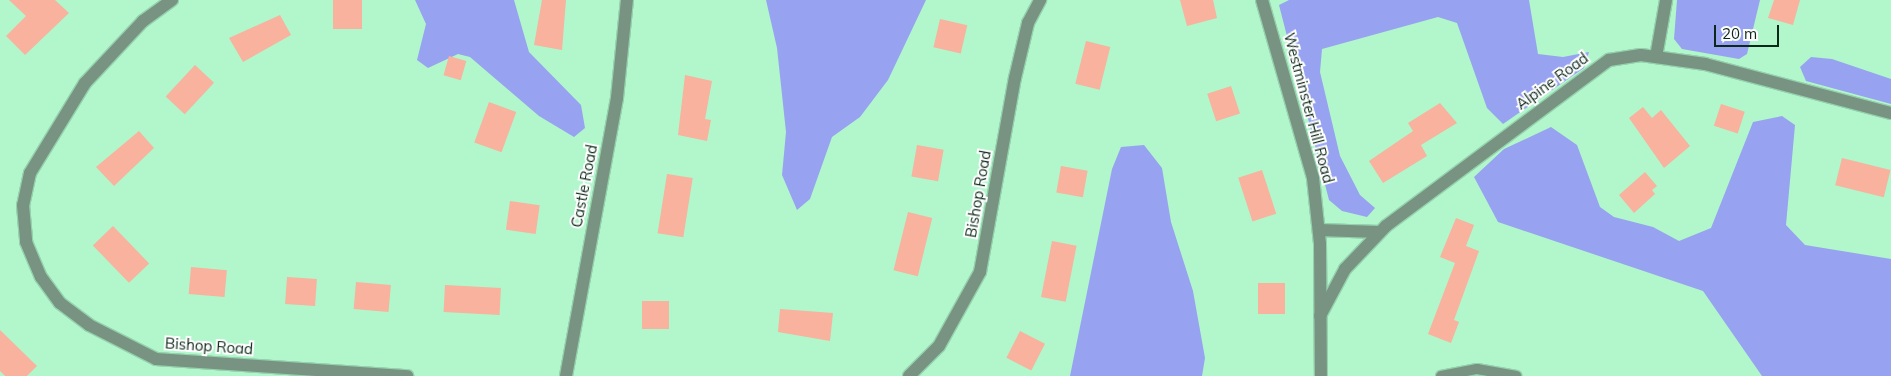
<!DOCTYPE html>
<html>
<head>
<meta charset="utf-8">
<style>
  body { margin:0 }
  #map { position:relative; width:1891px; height:376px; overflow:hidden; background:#b2f6cc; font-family:Mulish,sans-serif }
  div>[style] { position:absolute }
  .forest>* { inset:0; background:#97a2f1 }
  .building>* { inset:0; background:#f8b29d; transform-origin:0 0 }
  .roads { filter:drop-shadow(1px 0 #94d1ac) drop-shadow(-1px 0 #94d1ac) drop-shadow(0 1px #94d1ac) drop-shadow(0 -1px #94d1ac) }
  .service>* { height:10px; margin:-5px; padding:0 5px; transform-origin:5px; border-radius:5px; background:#789382 }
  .minor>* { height:12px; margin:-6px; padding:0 6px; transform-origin:6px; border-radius:6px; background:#789382 }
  span { translate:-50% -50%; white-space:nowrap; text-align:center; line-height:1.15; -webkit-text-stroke:4px #fff; paint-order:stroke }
  .street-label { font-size:15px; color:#0d2819 }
  .scale { position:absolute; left:1714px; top:25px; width:65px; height:22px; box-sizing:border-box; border:2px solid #0d2819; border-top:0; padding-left:6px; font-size:15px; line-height:18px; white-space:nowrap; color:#0d2819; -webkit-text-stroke:4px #fff; paint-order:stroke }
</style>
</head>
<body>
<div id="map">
  <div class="forest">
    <i style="clip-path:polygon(415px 0,514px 0,529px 52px,581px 105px,585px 128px,574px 137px,539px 116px,470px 57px,458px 54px,428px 68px,417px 60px,426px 24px)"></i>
    <i style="clip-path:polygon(766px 0,926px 0,888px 80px,860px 117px,832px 137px,810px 199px,797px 210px,782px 175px,786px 132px,777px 48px)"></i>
    <i style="clip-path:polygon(1289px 0,1529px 0,1538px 54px,1563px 57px,1589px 52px,1584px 68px,1503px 124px,1487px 108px,1457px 23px,1438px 17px,1322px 49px,1320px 72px,1340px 156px,1360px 195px,1375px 208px,1367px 217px,1342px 211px,1329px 200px,1279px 5px)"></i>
    <i style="clip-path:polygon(1677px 0,1760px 0,1747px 54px,1739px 59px,1682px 49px,1674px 39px)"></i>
    <i style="clip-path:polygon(1811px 57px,1832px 59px,1891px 79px,1891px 104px,1806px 81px,1800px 67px)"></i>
    <i style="clip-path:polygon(1782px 116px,1795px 125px,1786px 225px,1805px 245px,1891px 259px,1891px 376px,1762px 376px,1703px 291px,1498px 222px,1474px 177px,1504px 149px,1551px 127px,1577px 145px,1600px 207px,1614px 217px,1653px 227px,1679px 241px,1711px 228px,1753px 122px)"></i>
    <i style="clip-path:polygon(1144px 145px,1162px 168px,1171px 222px,1193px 291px,1205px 358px,1202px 376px,1070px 376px,1112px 169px,1121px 147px)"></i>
  </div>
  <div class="building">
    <i style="clip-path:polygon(9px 0,55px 0,69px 13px,25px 55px,6px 36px,26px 16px)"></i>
    <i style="left:333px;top:0;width:29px;height:29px"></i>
    <i style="clip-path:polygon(542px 0,566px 0,562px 50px,534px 45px)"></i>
    <i style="clip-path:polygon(1180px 0,1213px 0,1217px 18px,1187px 26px)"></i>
    <i style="clip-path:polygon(1774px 0,1800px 0,1793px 25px,1768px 18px)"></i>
    <i style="clip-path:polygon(280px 15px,291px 35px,243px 62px,229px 38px)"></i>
    <i style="left:940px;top:19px;width:28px;height:29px;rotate:13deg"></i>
    <i style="left:1086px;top:41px;width:25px;height:44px;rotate:14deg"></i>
    <i style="left:449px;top:56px;width:18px;height:20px;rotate:16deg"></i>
    <i style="left:195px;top:65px;width:26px;height:43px;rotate:43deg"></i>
    <i style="clip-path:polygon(685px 75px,712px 81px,705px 119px,711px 120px,707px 141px,678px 135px)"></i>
    <i style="left:1231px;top:86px;width:29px;height:25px;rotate:72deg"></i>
    <i style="left:489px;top:102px;width:29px;height:43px;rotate:20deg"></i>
    <i style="clip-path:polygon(1440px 103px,1457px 123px,1421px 145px,1427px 156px,1383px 183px,1369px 161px,1413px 131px,1408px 123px)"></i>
    <i style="left:1721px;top:104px;width:25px;height:23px;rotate:18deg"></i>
    <i style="clip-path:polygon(1643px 107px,1652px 118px,1661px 110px,1690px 146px,1664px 168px,1629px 118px)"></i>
    <i style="clip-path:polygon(139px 131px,154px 148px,114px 186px,96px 167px)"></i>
    <i style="left:917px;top:145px;width:27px;height:32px;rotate:10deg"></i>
    <i style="left:1842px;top:158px;width:50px;height:28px;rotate:14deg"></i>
    <i style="left:1061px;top:166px;width:27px;height:27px;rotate:10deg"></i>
    <i style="left:1262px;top:170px;width:46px;height:25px;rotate:72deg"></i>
    <i style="clip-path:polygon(1645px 172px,1657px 186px,1652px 190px,1655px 194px,1634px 213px,1619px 195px)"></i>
    <i style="left:667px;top:174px;width:26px;height:60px;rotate:9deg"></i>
    <i style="left:510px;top:201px;width:30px;height:29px;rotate:8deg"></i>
    <i style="left:908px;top:212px;width:25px;height:60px;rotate:14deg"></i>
    <i style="clip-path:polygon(1456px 218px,1474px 225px,1466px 246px,1479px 251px,1454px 320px,1459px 322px,1451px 343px,1428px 334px,1455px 263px,1440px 257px)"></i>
    <i style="left:113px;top:226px;width:52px;height:28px;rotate:46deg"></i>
    <i style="left:1052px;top:241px;width:25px;height:57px;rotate:11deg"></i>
    <i style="left:191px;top:267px;width:36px;height:27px;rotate:5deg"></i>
    <i style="left:287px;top:277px;width:30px;height:27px;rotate:4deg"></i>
    <i style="left:356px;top:282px;width:35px;height:27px;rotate:5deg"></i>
    <i style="left:1285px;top:283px;width:31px;height:27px;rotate:90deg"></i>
    <i style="left:445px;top:285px;width:56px;height:27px;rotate:3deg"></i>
    <i style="left:642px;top:301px;width:27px;height:28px"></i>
    <i style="clip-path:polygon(780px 309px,833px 313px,830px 341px,778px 332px)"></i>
    <i style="clip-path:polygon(0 330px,37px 366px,27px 376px,5px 376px,0 371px)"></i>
    <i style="left:1020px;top:331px;width:28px;height:30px;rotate:27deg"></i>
  </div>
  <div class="roads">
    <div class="service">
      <i style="left:1441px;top:376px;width:37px;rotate:-11deg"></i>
      <i style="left:1477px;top:369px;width:40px;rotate:10deg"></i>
    </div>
    <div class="minor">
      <i style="left:172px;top:0;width:36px;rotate:144deg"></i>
      <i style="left:143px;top:21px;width:85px;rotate:133.1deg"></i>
      <i style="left:85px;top:83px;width:105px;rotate:121.4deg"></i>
      <i style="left:30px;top:173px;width:33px;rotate:102deg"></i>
      <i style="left:23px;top:205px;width:37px;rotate:85deg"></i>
      <i style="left:26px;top:242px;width:38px;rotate:67deg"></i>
      <i style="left:41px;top:277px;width:32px;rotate:54deg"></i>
      <i style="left:60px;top:303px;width:36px;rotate:37deg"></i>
      <i style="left:89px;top:325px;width:75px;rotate:26.9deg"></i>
      <i style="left:156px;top:359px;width:252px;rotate:3.9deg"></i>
      <i style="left:1262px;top:0;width:185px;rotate:74deg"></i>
      <i style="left:1313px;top:178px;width:66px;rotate:83.9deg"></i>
      <i style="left:1320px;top:244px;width:132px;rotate:89.6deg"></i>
      <i style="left:1656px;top:57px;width:58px;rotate:-80deg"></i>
      <i style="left:1319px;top:230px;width:60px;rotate:1.9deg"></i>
      <i style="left:1320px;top:316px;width:53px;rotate:-62deg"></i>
      <i style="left:1345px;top:269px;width:59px;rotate:-46.4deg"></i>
      <i style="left:1386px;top:226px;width:278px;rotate:-36.7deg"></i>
      <i style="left:1609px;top:60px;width:32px;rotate:-9deg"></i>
      <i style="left:1641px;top:55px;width:65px;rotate:8deg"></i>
      <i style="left:1705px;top:64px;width:192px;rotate:14.8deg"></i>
      <i style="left:566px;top:376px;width:283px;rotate:-79.6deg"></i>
      <i style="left:617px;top:98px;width:99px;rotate:-84.2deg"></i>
      <i style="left:909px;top:376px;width:42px;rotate:-45deg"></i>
      <i style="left:939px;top:346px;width:85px;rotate:-61deg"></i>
      <i style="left:980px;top:272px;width:197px;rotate:-79.8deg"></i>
      <i style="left:1015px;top:78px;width:57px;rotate:-76.7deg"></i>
      <i style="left:1028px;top:23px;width:26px;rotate:-62deg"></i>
    </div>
  </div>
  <div class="street-label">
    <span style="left:1552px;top:81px;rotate:-36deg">Alpine Road</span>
    <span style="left:1309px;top:108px;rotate:75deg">Westminster Hill Road</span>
    <span style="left:584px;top:186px;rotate:-79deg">Castle Road</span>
    <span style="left:978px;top:194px;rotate:-80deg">Bishop Road</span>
    <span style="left:209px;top:346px;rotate:4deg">Bishop Road</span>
  </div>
  <div class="scale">20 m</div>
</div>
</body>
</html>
